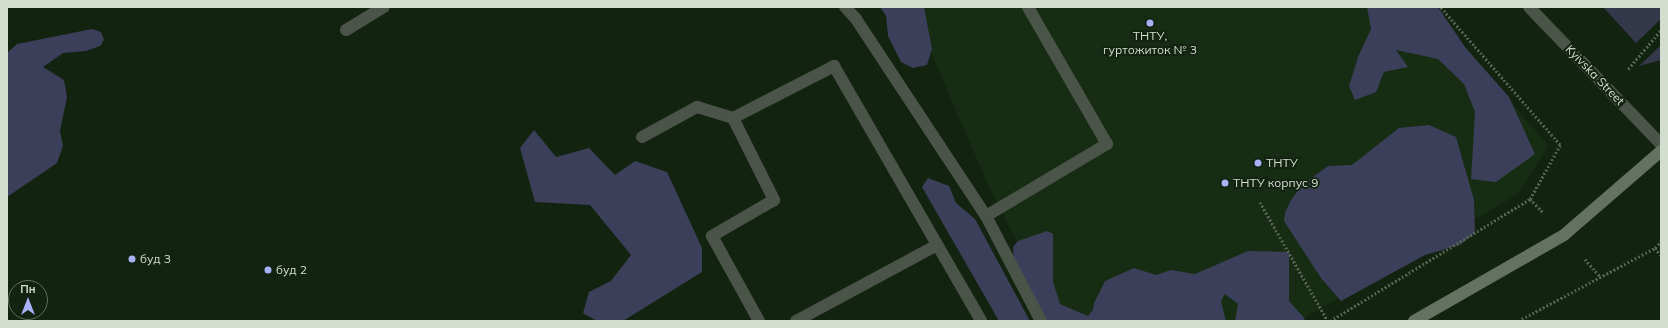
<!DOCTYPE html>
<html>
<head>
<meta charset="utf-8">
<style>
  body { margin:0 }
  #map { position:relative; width:1668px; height:328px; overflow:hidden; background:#12230f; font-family:Mulish,sans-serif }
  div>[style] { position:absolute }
  .built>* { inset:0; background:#172d13 }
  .green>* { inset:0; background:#35384b }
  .forest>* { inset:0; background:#3b3f59 }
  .path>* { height:2.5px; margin-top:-1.25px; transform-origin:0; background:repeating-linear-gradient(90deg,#536250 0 2px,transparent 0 4px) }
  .lane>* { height:12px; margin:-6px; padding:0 6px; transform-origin:6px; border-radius:6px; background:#4b5449 }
  .street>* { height:12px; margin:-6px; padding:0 6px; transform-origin:6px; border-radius:6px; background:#4b5449 }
  .secondary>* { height:12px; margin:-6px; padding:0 6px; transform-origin:6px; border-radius:6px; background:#647261 }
  .dots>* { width:11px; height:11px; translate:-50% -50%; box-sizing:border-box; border:2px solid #12230f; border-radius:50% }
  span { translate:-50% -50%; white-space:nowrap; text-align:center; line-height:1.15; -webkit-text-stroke:4px #12230f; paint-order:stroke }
  .poi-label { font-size:12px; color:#d3ded0 }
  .left { translate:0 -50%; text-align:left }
  .street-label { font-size:12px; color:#d3ded0 }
  .frame { position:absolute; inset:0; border:8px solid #d3ded0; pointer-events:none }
  .north { position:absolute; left:8px; top:280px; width:40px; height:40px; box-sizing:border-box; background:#12230f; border:1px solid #5f6e5c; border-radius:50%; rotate:0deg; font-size:11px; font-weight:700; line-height:16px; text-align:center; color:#d3ded0 }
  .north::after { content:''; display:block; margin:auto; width:14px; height:18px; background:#a7b1fc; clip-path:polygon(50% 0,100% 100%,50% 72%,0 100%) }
</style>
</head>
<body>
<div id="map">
  <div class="built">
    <i style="clip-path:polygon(911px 7px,1428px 7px,1549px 146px,1517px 195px,1299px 321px,1057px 321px,986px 180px)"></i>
  </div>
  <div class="green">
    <i style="clip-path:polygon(1603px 7px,1661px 7px,1661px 19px,1636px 43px)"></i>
    <i style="clip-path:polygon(1661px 45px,1661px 60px,1639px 66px)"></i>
  </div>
  <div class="forest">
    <i style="clip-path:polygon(880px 7px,924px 7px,932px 49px,927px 65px,913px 68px,901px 62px,888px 36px,886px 16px)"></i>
    <i style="clip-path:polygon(1367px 7px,1438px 7px,1465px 47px,1509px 97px,1535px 154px,1496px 182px,1471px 179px,1475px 112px,1464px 84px,1438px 59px,1396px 50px,1408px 67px,1384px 72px,1376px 92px,1355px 100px,1349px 86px,1358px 57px,1371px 29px)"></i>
    <i style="clip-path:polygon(92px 29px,101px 32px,104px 40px,100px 46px,86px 51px,63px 53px,43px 67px,64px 80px,67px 97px,60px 131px,63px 146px,57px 163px,7px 197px,7px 53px,17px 44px)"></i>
    <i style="clip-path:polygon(1429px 125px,1456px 137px,1474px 200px,1475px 233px,1460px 245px,1425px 255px,1341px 301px,1321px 278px,1284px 221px,1285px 213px,1291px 200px,1302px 185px,1328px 166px,1352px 165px,1399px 128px)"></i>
    <i style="clip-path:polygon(534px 130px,556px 157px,589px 148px,615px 175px,635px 161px,667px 172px,702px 248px,702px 272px,623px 321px,597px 321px,583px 313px,589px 292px,611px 281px,631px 255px,590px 205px,535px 202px,520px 148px)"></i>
    <i style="clip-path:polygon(928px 178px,949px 186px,956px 203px,975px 219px,1030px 321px,999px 321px,922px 187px)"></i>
    <i style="clip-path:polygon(1047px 231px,1053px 234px,1053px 282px,1060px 304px,1088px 316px,1093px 310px,1094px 303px,1105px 281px,1134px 268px,1156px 275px,1171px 270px,1195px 274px,1248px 251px,1289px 252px,1289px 301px,1305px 319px,1302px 321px,1235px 321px,1238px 304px,1225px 294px,1221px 301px,1226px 321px,1045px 321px,1014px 263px,1013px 247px,1018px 241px)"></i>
  </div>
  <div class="path">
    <i style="left:1628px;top:69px;width:51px;rotate:-49.8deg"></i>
    <i style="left:1530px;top:199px;width:20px;rotate:45deg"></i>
    <i style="left:1260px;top:202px;width:137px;rotate:60.3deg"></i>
    <i style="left:1655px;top:248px;width:9px;rotate:49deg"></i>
    <i style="left:1585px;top:259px;width:23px;rotate:49deg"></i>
    <i style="left:1330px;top:321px;width:234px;rotate:-31.4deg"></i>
    <i style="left:1530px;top:199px;width:62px;rotate:-60.9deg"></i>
    <i style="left:1560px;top:145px;width:183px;rotate:-131deg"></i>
    <i style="left:1518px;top:321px;width:155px;rotate:-28.1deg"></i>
    <i style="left:1655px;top:248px;width:9px;rotate:-49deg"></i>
  </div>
  <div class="lane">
    <i style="left:845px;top:7px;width:16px;rotate:47deg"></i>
    <i style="left:856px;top:19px;width:236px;rotate:56.6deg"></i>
    <i style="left:986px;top:216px;width:119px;rotate:62.4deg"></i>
    <i style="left:346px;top:30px;width:44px;rotate:-31.2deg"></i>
    <i style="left:733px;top:118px;width:92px;rotate:63.4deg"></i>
    <i style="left:774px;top:200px;width:72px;rotate:149.9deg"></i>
    <i style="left:712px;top:236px;width:97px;rotate:61.1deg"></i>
    <i style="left:642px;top:137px;width:63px;rotate:-28.6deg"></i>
    <i style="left:697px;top:107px;width:38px;rotate:17deg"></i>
    <i style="left:733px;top:118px;width:114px;rotate:-27.2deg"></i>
    <i style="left:834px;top:66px;width:294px;rotate:60deg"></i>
    <i style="left:986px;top:216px;width:141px;rotate:-30.8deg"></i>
    <i style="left:1107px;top:144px;width:158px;rotate:-120deg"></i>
    <i style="left:796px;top:321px;width:160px;rotate:-28.3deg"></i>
  </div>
  <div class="street">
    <i style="left:1529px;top:7px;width:190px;rotate:46.1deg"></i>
  </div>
  <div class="secondary">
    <i style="left:1414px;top:321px;width:173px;rotate:-29.8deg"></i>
    <i style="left:1564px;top:235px;width:128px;rotate:-40.9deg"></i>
  </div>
  <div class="dots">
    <i style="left:1150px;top:23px;background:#a7b1fc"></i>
    <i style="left:1258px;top:163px;background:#a7b1fc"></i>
    <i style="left:1225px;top:183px;background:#a7b1fc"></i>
    <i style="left:132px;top:259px;background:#a7b1fc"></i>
    <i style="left:268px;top:270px;background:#a7b1fc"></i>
  </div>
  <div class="poi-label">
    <span style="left:1150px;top:43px">ТНТУ,<br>гуртожиток № 3</span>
    <span class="left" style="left:1266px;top:163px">ТНТУ</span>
    <span class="left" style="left:1233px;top:183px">ТНТУ корпус 9</span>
    <span class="left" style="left:140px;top:259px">буд 3</span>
    <span class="left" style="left:276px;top:270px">буд 2</span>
  </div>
  <div class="street-label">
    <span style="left:1595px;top:75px;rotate:46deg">Kyivska Street</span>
  </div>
  <div class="frame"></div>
  <div class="north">Пн</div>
</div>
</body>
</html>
